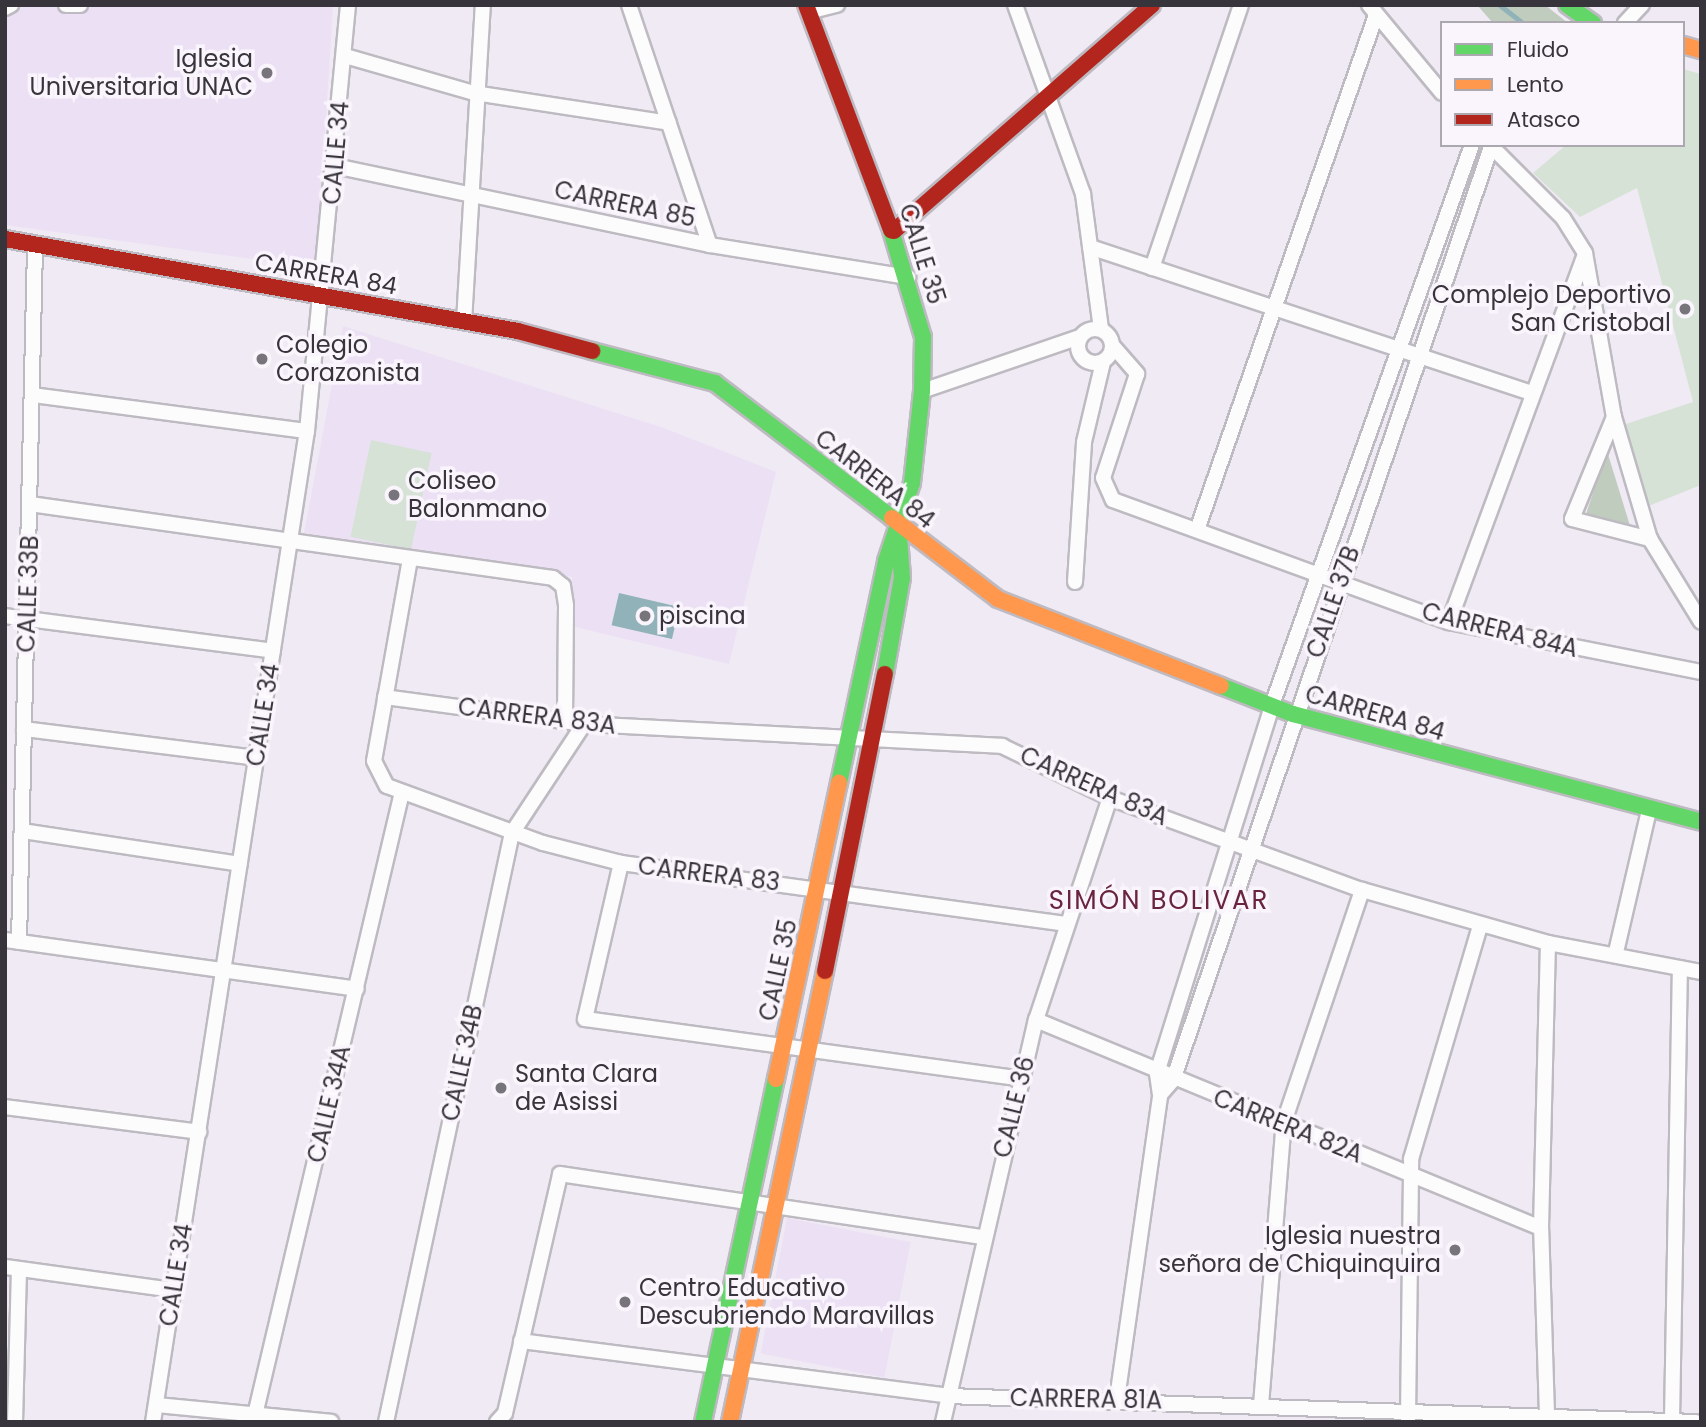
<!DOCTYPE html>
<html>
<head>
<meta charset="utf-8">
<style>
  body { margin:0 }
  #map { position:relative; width:1706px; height:1427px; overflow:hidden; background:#f0eaf4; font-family:Poppins,sans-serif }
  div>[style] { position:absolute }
  .built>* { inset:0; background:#ece1f4; transform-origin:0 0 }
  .green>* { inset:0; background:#d7e2d7; transform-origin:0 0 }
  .forest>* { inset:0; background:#bfccbe }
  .water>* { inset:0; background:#90b2b8; transform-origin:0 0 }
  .stream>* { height:4.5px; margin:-2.25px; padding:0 2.25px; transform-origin:2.25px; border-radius:2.25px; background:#90b2b8 }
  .roads { filter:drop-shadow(2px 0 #bebac1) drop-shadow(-2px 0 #bebac1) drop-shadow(0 2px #bebac1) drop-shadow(0 -2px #bebac1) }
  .street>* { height:14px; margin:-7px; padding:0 7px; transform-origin:7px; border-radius:7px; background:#fdfcfd }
  .street>.ring { margin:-7px; padding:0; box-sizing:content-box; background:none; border:14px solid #fdfcfd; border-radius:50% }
  .fast>* { height:16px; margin:-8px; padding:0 8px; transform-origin:8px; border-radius:8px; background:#63d668 }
  .slow>* { height:16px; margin:-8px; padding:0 8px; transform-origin:8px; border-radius:8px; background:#ff974d }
  .jam>* { height:16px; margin:-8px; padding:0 8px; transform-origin:8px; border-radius:8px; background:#b3261e }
  .dots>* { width:19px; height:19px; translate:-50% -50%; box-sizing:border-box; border:4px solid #faf5fd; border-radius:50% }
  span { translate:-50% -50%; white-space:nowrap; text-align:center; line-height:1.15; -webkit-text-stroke:7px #faf5fd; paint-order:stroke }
  .poi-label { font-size:24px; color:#38343c }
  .right { translate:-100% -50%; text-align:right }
  .left { translate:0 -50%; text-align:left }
  .street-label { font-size:24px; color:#38343c }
  .neighbourhood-label { font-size:26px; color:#69253e; letter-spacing:2px }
  .frame { position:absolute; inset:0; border:7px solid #38343c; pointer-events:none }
  .legend { position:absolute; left:1440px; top:21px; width:245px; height:126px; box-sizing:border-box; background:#faf5fd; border:2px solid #aca8b0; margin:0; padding:9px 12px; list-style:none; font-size:21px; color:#38343c }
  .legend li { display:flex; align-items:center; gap:14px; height:35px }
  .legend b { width:35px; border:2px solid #aca8b0 }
</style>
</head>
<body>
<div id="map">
  <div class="built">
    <i style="clip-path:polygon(5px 5px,333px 5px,317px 268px,5px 225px)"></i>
    <i style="clip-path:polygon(343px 326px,664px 428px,776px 472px,729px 664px,571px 626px,572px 577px,304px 533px)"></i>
    <i style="left:787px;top:1218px;width:126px;height:138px;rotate:11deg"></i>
  </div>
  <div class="green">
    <i style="clip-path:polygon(1683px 69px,1701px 74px,1701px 485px,1646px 507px,1623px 425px,1693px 402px,1637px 188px,1580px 217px,1533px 173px,1566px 145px,1683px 145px)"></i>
    <i style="left:371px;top:440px;width:62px;height:99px;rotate:12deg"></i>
  </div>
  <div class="forest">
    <i style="clip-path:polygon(1477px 5px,1545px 5px,1568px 23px,1493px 23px)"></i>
    <i style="clip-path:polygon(1607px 451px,1631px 529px,1584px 520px)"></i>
  </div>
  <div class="water">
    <i style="left:619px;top:593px;width:62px;height:33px;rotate:13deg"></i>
  </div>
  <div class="stream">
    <i style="left:1500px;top:5px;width:29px;rotate:38deg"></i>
  </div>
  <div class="roads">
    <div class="street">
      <i style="left:66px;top:5px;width:14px"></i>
      <i style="left:629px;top:5px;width:253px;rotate:71.4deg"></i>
      <i style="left:1015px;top:5px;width:201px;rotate:70.2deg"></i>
      <i style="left:1083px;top:194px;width:136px;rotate:82.4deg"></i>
      <i style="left:1369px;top:5px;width:114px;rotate:50.3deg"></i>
      <i style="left:5px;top:8px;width:7px;rotate:-27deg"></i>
      <i style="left:808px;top:12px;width:30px;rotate:-14deg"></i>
      <i style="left:1625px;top:23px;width:25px;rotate:-47deg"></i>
      <i style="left:345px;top:56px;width:134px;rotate:16deg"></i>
      <i style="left:474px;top:93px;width:197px;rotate:8.7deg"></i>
      <i style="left:1490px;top:145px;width:103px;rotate:45deg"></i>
      <i style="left:1563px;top:218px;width:41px;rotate:57.8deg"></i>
      <i style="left:1585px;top:253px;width:167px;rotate:80deg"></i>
      <i style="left:1614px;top:417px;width:127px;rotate:73.6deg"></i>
      <i style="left:1650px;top:539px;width:97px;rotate:58.4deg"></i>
      <i style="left:335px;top:166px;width:383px;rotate:11.9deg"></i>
      <i style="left:710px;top:245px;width:201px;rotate:9.2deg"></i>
      <i style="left:1090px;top:247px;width:465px;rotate:18.3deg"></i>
      <i style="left:1152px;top:268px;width:278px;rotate:-71.3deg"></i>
      <i style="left:464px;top:322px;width:318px;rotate:-86.6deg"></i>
      <i class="ring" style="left:1078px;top:329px;width:20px;height:20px"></i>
      <i style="left:1113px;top:346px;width:37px;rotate:49deg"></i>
      <i style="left:1137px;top:374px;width:109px;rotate:108.1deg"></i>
      <i style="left:1103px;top:478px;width:24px;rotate:66deg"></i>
      <i style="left:1113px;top:500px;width:357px;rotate:20deg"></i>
      <i style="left:1449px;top:622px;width:257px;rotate:11.2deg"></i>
      <i style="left:922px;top:391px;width:167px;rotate:-18.9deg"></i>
      <i style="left:33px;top:395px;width:276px;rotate:7.5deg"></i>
      <i style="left:1614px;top:417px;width:110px;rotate:112.4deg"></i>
      <i style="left:1572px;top:519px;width:81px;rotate:14.4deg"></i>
      <i style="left:30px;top:504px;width:528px;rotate:8.05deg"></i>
      <i style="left:553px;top:578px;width:13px;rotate:39deg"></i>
      <i style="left:563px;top:586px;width:20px;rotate:81deg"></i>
      <i style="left:566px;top:606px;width:116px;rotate:90.5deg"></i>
      <i style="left:1197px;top:530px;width:545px;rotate:-70.83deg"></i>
      <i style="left:410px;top:559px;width:205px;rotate:100.1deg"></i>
      <i style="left:374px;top:761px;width:28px;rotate:63deg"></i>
      <i style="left:387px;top:786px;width:166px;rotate:20.1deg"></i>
      <i style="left:543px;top:843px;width:81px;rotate:14.4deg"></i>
      <i style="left:621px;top:863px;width:449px;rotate:7.8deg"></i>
      <i style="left:1075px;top:582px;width:140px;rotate:-86.3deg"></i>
      <i style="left:1084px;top:442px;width:82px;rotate:-76.6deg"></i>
      <i style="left:5px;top:616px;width:270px;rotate:7.4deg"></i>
      <i style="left:1449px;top:622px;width:392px;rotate:-69.7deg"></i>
      <i style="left:385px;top:697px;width:201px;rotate:7.7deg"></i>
      <i style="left:584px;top:724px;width:419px;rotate:3deg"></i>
      <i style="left:1002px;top:746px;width:120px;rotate:25.7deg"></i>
      <i style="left:1110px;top:798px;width:268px;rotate:20.1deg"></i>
      <i style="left:1362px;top:890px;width:193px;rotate:15.9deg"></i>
      <i style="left:1548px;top:943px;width:156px;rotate:10.7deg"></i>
      <i style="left:24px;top:729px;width:235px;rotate:7.1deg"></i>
      <i style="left:22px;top:831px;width:220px;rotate:8.6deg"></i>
      <i style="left:621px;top:863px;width:160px;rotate:103deg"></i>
      <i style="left:585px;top:1019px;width:440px;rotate:7.8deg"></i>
      <i style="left:5px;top:940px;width:355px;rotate:7.9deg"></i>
      <i style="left:19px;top:942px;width:695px;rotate:-88.68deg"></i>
      <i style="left:1616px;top:952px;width:146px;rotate:-76.9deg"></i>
      <i style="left:1036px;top:1020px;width:546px;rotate:22.39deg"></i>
      <i style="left:1160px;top:1095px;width:20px;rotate:-49deg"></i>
      <i style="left:1173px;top:1080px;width:986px;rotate:-71.18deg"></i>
      <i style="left:5px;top:1107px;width:196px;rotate:7.3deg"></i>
      <i style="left:5px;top:1267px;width:171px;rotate:7.8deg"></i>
      <i style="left:521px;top:1341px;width:431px;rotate:7.3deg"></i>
      <i style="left:948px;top:1396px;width:748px;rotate:1.99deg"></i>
      <i style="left:1117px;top:1399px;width:307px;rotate:-81.9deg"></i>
      <i style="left:1160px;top:1095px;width:22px;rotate:-98deg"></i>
      <i style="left:1157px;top:1073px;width:386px;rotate:-72.6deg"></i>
      <i style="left:1272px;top:705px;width:595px;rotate:-70.35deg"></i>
      <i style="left:156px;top:1405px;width:176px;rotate:5.5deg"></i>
      <i style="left:1261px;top:1405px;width:284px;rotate:-85.4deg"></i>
      <i style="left:1284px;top:1122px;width:245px;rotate:-71.4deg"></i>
      <i style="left:255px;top:1415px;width:640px;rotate:-76.72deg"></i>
      <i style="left:1547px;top:1415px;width:187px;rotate:-91.8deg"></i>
      <i style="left:1541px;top:1228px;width:285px;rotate:-88.6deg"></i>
      <i style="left:1408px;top:1419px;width:260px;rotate:-89.3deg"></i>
      <i style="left:1411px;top:1159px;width:243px;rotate:-73.5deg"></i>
      <i style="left:1672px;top:1421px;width:453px;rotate:-89deg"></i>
      <i style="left:15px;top:1422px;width:153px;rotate:-88.5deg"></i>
      <i style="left:153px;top:1422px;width:1003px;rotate:-81.17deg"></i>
      <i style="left:307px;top:431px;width:428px;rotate:-84.5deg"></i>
      <i style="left:386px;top:1422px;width:602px;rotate:-77.93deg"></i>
      <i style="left:512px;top:833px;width:131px;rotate:-56.6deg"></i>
      <i style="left:497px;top:1422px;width:12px;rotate:-48deg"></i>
      <i style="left:505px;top:1413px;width:245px;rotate:-77deg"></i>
      <i style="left:560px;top:1174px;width:427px;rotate:8.5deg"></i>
      <i style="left:943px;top:1422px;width:413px;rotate:-77deg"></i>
      <i style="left:1036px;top:1020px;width:234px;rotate:-71.6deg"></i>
    </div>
    <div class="fast">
      <i style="left:1567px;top:5px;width:32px;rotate:35deg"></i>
      <i style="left:592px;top:351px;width:127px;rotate:14.6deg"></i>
      <i style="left:715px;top:383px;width:223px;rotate:37.3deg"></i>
      <i style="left:885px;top:674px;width:97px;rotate:-80deg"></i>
      <i style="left:902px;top:578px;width:42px;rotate:-94.1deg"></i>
      <i style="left:1221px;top:686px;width:77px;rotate:21.3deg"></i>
      <i style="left:1293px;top:714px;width:422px;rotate:14.8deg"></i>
      <i style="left:839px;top:783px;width:227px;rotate:-78deg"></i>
      <i style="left:886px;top:561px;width:82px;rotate:-71.6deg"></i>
      <i style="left:912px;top:483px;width:93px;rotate:-83.8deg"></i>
      <i style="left:922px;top:391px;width:54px;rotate:-88.9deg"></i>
      <i style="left:923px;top:337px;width:112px;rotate:-106.7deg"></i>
      <i style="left:703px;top:1422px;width:351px;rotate:-78deg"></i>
    </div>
    <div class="slow">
      <i style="left:1683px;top:45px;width:19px;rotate:16deg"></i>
      <i style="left:892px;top:518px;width:133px;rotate:37.4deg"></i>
      <i style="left:998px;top:599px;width:239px;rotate:21.3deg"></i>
      <i style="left:776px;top:1079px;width:303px;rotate:-78deg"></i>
      <i style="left:730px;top:1422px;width:461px;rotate:-78.1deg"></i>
    </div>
    <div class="jam">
      <i style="left:806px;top:5px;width:241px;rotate:69.3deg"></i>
      <i style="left:894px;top:231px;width:343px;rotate:-41.2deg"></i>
      <i style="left:5px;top:239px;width:521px;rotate:10.17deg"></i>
      <i style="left:518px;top:331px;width:77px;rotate:15.1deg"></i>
      <i style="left:825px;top:971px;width:303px;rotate:-78.6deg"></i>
    </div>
  </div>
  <div class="dots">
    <i style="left:267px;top:73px;background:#78747c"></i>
    <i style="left:1685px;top:309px;background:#78747c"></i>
    <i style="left:262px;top:359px;background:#78747c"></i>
    <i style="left:394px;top:495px;background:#78747c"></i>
    <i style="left:645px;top:616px;background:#78747c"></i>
    <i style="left:501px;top:1088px;background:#78747c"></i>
    <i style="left:1455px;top:1250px;background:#78747c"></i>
    <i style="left:625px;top:1302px;background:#78747c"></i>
  </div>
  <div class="poi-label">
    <span class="right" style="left:253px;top:73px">Iglesia<br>Universitaria UNAC</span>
    <span class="right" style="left:1671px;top:309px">Complejo Deportivo<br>San Cristobal</span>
    <span class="left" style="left:276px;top:359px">Colegio<br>Corazonista</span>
    <span class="left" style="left:408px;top:495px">Coliseo<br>Balonmano</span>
    <span class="left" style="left:659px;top:616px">piscina</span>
    <span class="left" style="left:515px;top:1088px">Santa Clara<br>de Asissi</span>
    <span class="right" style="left:1441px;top:1250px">Iglesia nuestra<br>señora de Chiquinquira</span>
    <span class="left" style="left:639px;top:1302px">Centro Educativo<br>Descubriendo Maravillas</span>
  </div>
  <div class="street-label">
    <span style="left:336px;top:153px;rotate:-85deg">CALLE 34</span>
    <span style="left:625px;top:204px;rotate:12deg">CARRERA 85</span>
    <span style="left:922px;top:254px;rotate:73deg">CALLE 35</span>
    <span style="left:326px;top:274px;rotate:10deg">CARRERA 84</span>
    <span style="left:875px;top:479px;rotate:38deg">CARRERA 84</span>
    <span style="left:28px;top:594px;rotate:-88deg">CALLE 33B</span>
    <span style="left:1333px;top:602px;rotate:-71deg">CALLE 37B</span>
    <span style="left:1500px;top:630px;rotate:14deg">CARRERA 84A</span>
    <span style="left:1375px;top:713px;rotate:16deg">CARRERA 84</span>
    <span style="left:263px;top:715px;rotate:-81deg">CALLE 34</span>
    <span style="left:537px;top:716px;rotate:7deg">CARRERA 83A</span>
    <span style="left:1094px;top:786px;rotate:24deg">CARRERA 83A</span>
    <span style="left:709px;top:874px;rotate:7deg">CARRERA 83</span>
    <span style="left:778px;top:970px;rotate:-78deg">CALLE 35</span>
    <span style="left:462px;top:1063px;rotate:-78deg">CALLE 34B</span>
    <span style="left:329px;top:1104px;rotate:-77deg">CALLE 34A</span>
    <span style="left:1014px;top:1107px;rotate:-76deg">CALLE 36</span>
    <span style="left:1288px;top:1126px;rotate:22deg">CARRERA 82A</span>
    <span style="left:176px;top:1275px;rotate:-81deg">CALLE 34</span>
    <span style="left:1086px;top:1399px;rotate:1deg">CARRERA 81A</span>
  </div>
  <div class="neighbourhood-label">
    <span style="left:1159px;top:901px">SIMÓN BOLIVAR</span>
  </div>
  <div class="frame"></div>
  <ul class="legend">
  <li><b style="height:9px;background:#63d668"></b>Fluido</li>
  <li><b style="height:9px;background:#ff974d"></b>Lento</li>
  <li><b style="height:9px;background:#b3261e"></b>Atasco</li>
  </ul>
</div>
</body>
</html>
